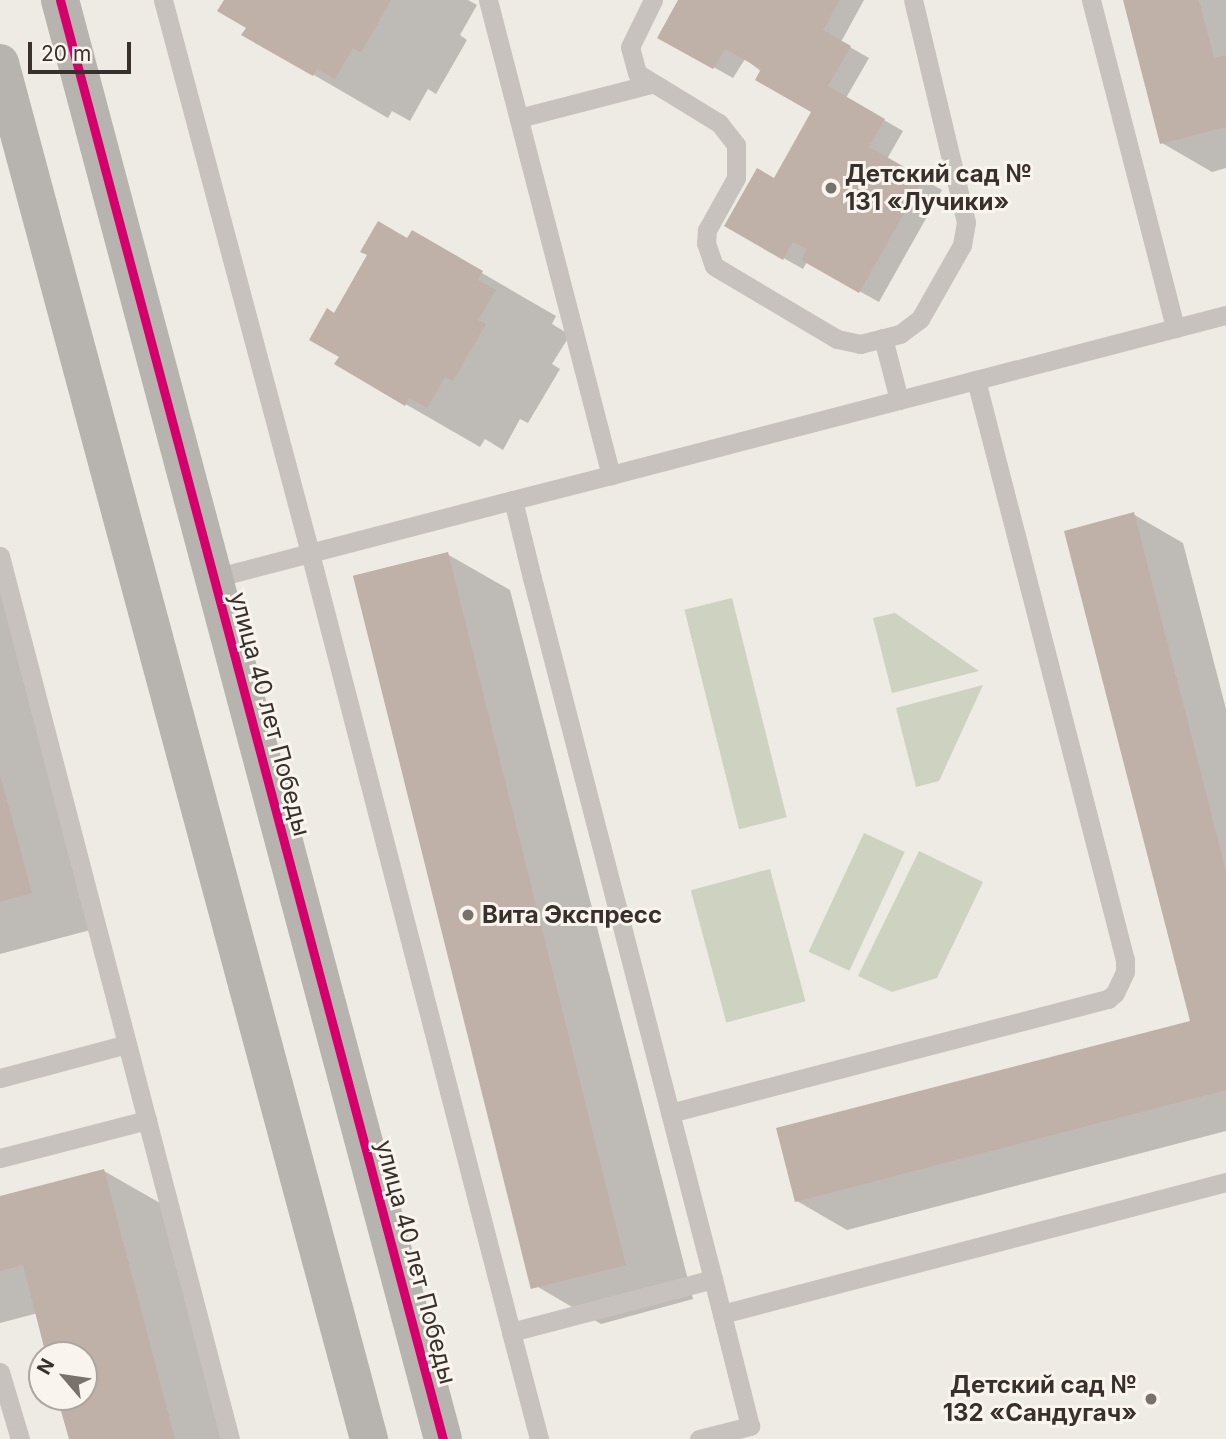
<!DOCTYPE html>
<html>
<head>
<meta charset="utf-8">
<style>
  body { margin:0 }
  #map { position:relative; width:1226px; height:1439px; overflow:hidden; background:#eeeae4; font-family:Inter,sans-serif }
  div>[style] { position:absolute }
  .green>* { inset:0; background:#ced2c0; transform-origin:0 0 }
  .shadow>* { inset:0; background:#0003 }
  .building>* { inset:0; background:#c0b1a8; transform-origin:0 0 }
  .lane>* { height:19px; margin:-9.5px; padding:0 9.5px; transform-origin:9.5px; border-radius:9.5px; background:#c7c2bd }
  .secondary>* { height:38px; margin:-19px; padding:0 19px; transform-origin:19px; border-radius:19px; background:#b7b3ae }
  .cycleway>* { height:9px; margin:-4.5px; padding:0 4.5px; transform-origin:4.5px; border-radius:4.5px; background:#d6006c }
  .dots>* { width:19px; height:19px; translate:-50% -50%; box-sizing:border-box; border:4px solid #f9f4ed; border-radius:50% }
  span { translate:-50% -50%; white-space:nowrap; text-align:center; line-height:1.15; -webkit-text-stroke:6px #f9f4ed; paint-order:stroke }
  .poi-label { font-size:24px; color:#38302c; font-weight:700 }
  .left { translate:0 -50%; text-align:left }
  .right { translate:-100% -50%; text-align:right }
  .street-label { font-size:24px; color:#38302c }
  .north { position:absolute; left:28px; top:1341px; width:70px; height:70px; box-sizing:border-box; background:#f9f4ed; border:2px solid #aca6a0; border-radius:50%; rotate:299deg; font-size:19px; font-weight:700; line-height:28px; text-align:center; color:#38302c }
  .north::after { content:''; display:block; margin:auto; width:24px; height:32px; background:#78716c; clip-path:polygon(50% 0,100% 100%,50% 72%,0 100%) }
  .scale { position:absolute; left:28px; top:42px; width:103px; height:32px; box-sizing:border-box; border:4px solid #38302c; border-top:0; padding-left:9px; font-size:21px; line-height:24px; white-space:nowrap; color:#38302c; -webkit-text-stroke:5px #f9f4ed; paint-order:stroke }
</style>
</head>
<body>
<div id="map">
  <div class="green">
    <i style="left:732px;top:598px;width:226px;height:49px;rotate:76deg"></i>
    <i style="clip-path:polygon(895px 613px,979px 671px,892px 693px,873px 618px)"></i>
    <i style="clip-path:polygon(983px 685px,939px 781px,916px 787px,896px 708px)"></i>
    <i style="left:864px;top:833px;width:45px;height:131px;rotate:25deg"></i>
    <i style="clip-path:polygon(919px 851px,983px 882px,937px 978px,892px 992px,858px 976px)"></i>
    <i style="left:770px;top:869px;width:137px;height:82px;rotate:75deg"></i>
  </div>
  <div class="shadow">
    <i style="clip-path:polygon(226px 0,468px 0,477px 5px,460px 35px,467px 40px,436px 94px,428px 89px,410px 121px,392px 111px,388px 118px,314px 75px,248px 27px)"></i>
    <i style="clip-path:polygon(680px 0,864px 0,841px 42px,869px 58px,846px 98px,903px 131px,887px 159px,942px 190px,879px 302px,807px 262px,803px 269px,727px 226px,775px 180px,813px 112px,745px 59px,733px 78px,660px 37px)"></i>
    <i style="clip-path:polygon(1125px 0,1226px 0,1226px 168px,1212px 172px,1162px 143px)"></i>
    <i style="clip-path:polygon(413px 233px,556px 316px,552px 324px,570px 335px,552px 364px,560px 369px,528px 423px,520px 419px,503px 450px,485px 439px,480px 447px,336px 364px,341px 356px,334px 315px)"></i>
    <i style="clip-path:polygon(1133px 514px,1183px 543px,1226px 709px,1226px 1131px,847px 1230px,797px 1201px,1192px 1022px)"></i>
    <i style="clip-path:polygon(447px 554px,510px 590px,693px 1299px,601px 1324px,538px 1287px)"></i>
    <i style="clip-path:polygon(0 568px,94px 929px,0 954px)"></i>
    <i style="clip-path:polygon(104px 1171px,167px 1207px,227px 1439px,71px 1439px,60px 1397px,84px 1397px,84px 1355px,49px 1355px,38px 1313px,0 1323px,0 1198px)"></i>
  </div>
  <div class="building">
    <i style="clip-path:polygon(224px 0,391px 0,361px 53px,353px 48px,335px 79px,317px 69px,313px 76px,241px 35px,246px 28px,217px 11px)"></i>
    <i style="clip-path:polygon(678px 0,840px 0,823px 30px,851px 46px,828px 86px,885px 119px,869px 147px,924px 178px,859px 293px,801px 260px,807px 249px,793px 242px,783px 260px,724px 226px,757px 168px,774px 178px,811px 112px,755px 80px,761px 69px,725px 49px,713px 69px,657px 38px)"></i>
    <i style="clip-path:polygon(1123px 0,1199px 0,1214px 58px,1226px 55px,1226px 127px,1160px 144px)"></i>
    <i style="clip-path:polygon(378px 221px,407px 238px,412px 230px,483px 271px,478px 280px,496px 290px,478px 320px,486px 324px,453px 381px,445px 377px,427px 408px,409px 398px,405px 406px,334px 364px,339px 357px,309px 340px,327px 308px,334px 313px,367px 255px,360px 252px)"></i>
    <i style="clip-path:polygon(1134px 512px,1226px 871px,1226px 1090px,795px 1202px,776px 1128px,1190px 1021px,1064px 531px)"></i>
    <i style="left:448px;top:552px;width:735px;height:98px;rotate:76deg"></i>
    <i style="clip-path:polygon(0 774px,32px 893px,0 902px)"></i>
    <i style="clip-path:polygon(104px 1169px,175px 1439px,69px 1439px,57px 1397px,84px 1397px,84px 1355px,46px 1355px,23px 1265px,0 1271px,0 1196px)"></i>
  </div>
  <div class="lane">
    <i style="left:163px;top:0;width:572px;rotate:75.11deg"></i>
    <i style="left:310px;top:553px;width:99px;rotate:165.4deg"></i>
    <i style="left:488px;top:0;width:491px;rotate:75.5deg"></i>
    <i style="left:611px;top:475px;width:377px;rotate:-14.6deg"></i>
    <i style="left:653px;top:0;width:52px;rotate:116.1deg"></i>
    <i style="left:630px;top:47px;width:27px;rotate:75deg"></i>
    <i style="left:637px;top:73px;width:96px;rotate:31.4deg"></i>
    <i style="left:719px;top:123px;width:28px;rotate:52deg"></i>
    <i style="left:736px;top:145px;width:33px;rotate:90deg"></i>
    <i style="left:736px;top:178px;width:60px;rotate:119.1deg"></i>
    <i style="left:707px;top:230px;width:13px;rotate:94deg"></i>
    <i style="left:706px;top:243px;width:24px;rotate:71deg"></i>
    <i style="left:714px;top:266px;width:143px;rotate:30.7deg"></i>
    <i style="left:837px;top:339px;width:24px;rotate:12deg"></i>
    <i style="left:860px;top:344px;width:41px;rotate:-14deg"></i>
    <i style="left:900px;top:334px;width:25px;rotate:-37deg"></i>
    <i style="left:920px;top:319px;width:85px;rotate:-60.4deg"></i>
    <i style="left:962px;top:245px;width:23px;rotate:-80deg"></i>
    <i style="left:966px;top:222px;width:228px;rotate:-103.4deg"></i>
    <i style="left:1091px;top:0;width:339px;rotate:75.6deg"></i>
    <i style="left:519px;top:118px;width:135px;rotate:-14.5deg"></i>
    <i style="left:883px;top:338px;width:64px;rotate:75.5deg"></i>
    <i style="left:513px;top:500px;width:101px;rotate:-14.3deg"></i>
    <i style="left:0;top:556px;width:912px;rotate:75.4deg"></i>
    <i style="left:0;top:1078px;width:131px;rotate:-15deg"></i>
    <i style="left:670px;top:1113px;width:453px;rotate:-14.6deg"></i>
    <i style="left:1108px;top:999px;width:9px;rotate:-41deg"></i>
    <i style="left:1115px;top:993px;width:23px;rotate:-65deg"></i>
    <i style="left:1125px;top:972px;width:12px;rotate:-90deg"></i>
    <i style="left:1125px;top:960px;width:599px;rotate:-104.41deg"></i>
    <i style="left:976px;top:380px;width:258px;rotate:-14.6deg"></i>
    <i style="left:0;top:1158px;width:152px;rotate:-14.5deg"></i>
    <i style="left:722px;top:1314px;width:521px;rotate:-14.68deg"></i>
    <i style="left:511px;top:1332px;width:111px;rotate:75.3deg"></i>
    <i style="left:0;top:1372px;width:70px;rotate:73.4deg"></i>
    <i style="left:699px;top:1439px;width:53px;rotate:-14.3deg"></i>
    <i style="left:750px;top:1426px;width:152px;rotate:-104.1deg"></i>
    <i style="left:713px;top:1279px;width:724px;rotate:-104.48deg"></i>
    <i style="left:532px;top:578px;width:80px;rotate:-103.7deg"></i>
    <i style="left:513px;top:500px;width:210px;rotate:165.4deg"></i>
    <i style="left:310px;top:553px;width:805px;rotate:75.53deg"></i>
    <i style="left:511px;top:1332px;width:209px;rotate:-14.7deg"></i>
  </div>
  <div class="secondary">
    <i style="left:60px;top:0;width:1489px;rotate:75.1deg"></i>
    <i style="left:0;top:63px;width:1425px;rotate:74.99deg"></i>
  </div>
  <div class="cycleway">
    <i style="left:60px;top:0;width:1489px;rotate:75.1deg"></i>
  </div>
  <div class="dots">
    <i style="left:831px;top:188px;background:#78716c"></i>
    <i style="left:468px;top:915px;background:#78716c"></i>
    <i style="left:1151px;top:1399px;background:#78716c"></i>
  </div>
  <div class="poi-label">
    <span class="left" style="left:845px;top:188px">Детский сад №<br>131 «Лучики»</span>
    <span class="left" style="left:482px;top:915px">Вита Экспресс</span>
    <span class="right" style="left:1137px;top:1399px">Детский сад №<br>132 «Сандугач»</span>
  </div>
  <div class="street-label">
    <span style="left:270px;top:714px;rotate:75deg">улица 40 лет Победы</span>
    <span style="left:416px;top:1262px;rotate:75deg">улица 40 лет Победы</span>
  </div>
  <div class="north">N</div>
  <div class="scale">20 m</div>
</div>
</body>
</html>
